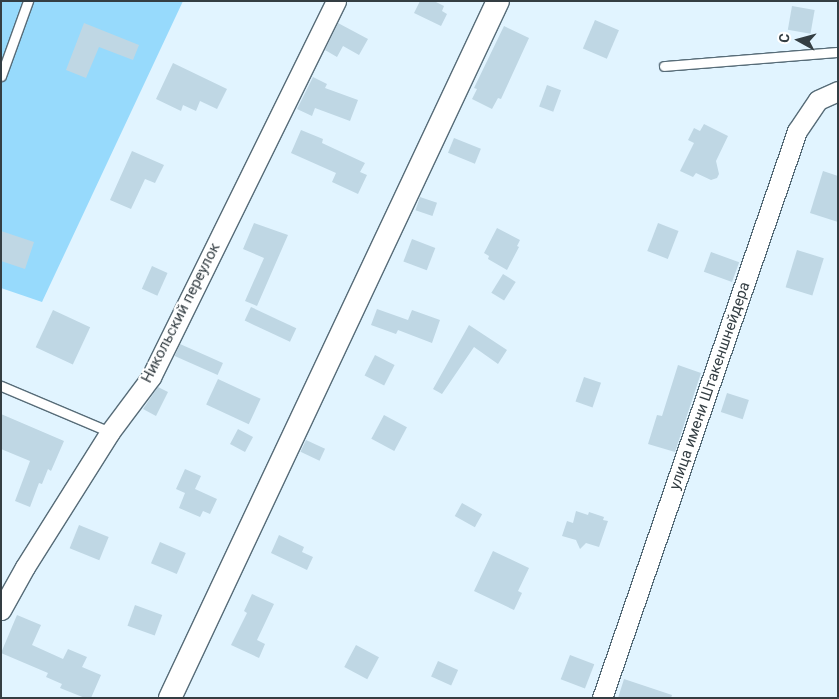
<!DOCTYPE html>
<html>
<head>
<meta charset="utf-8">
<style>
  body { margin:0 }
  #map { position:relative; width:839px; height:699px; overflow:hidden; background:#e1f4ff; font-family:Roboto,sans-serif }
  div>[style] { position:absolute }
  .green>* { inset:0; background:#97dafc }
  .building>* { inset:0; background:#bfd7e4; transform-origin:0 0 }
  .roads { filter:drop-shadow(1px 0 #576c78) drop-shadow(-1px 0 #576c78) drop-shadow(0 1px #576c78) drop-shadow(0 -1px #576c78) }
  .service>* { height:9px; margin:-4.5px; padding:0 4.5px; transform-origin:4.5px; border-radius:4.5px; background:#fff }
  .minor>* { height:19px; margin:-9.5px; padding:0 9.5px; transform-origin:9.5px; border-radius:9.5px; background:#fff }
  .tertiary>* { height:22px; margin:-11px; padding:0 11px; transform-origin:11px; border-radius:11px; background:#fff }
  span { translate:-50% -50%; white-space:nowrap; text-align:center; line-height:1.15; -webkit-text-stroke:4px #fff; paint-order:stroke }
  .street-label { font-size:15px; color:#343e43 }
  .frame { position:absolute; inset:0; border:2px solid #343e43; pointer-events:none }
  .north { position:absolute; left:774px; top:15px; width:50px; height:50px; -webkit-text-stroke:4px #fff; paint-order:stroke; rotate:277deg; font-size:14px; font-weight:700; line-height:20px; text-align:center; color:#343e43 }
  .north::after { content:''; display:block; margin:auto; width:18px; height:22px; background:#343e43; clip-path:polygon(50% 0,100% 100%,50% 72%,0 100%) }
</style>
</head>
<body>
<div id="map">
  <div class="green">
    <i style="clip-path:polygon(1px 1px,183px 1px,42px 302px,1px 288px)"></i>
  </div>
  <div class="building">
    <i style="clip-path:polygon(420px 1px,434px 1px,444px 6px,442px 11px,447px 14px,441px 26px,414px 13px)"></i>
    <i style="left:792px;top:6px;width:23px;height:24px;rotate:10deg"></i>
    <i style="left:595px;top:20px;width:26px;height:31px;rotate:23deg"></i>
    <i style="clip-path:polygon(84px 23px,139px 45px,133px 60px,99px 47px,86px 78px,66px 70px)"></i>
    <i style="clip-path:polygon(338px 23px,368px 39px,359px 55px,343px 46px,337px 57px,325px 50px)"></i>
    <i style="clip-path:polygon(504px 26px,529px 38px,501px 99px,498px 98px,492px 109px,472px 99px,477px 89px,474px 88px)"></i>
    <i style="clip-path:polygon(173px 63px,227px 89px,217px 109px,200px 101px,196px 111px,183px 105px,181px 111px,156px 99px)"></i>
    <i style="clip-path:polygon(313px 77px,327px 84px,325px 88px,358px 100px,350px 121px,315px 108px,312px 116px,297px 109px)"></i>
    <i style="left:547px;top:85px;width:15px;height:23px;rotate:20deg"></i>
    <i style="clip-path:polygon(704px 124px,728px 136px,716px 161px,719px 174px,717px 178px,711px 180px,696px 173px,693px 177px,680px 171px,694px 143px,688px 140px,694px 128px,700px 131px)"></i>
    <i style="clip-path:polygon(301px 130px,323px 139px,322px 143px,365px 163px,360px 172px,367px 175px,358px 194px,332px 182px,336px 173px,291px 153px)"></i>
    <i style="left:454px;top:138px;width:29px;height:16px;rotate:22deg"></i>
    <i style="clip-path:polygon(132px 151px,164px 165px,155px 183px,145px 179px,131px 209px,110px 200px)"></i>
    <i style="clip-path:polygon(823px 171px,838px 176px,838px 222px,810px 213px)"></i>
    <i style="left:420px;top:197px;width:18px;height:14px;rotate:19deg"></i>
    <i style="clip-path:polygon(254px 223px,288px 235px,257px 306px,245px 301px,264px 258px,243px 249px)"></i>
    <i style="left:658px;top:223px;width:22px;height:30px;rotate:21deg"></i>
    <i style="clip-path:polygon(497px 228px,520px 240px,517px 246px,519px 247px,507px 270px,488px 259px,489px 256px,484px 253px)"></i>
    <i style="clip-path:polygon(1px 231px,34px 242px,25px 269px,1px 261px)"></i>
    <i style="left:412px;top:239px;width:25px;height:24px;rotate:21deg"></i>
    <i style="left:797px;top:250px;width:28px;height:39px;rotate:17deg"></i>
    <i style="left:711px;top:252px;width:30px;height:21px;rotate:20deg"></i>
    <i style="left:152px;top:266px;width:17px;height:25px;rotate:24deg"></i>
    <i style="left:503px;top:274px;width:15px;height:22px;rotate:32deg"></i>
    <i style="left:251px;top:307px;width:50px;height:15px;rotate:25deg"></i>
    <i style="clip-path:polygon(377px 309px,408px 320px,412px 310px,440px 320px,432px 343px,398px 330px,396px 334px,371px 325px)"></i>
    <i style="left:53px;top:310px;width:41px;height:41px;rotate:25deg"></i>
    <i style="clip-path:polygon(469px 325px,507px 350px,498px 364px,474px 347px,442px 394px,433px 389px)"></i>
    <i style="left:180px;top:344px;width:47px;height:13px;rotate:24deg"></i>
    <i style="left:375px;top:355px;width:22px;height:23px;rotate:27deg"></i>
    <i style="clip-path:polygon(678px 365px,701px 373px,675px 452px,648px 444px,657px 415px,662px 416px)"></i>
    <i style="left:584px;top:377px;width:18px;height:26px;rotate:19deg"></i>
    <i style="left:218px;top:379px;width:47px;height:28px;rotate:25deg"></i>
    <i style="clip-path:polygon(158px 387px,168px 392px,156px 416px,143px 409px)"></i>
    <i style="left:727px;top:393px;width:23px;height:20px;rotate:18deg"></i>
    <i style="clip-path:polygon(1px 414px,64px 441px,51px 471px,48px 469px,42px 484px,39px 483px,30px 507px,15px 501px,30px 461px,1px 449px)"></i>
    <i style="left:384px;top:415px;width:26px;height:27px;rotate:28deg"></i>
    <i style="left:238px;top:429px;width:17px;height:17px;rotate:28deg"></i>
    <i style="left:306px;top:440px;width:21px;height:13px;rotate:25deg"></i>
    <i style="clip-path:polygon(185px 469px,201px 476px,195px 489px,217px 499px,210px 514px,203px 511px,200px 517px,179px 508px,185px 493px,176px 489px)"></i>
    <i style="left:462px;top:503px;width:23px;height:15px;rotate:29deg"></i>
    <i style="clip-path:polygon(576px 511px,588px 515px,589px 512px,604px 517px,603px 520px,608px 521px,599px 547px,586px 543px,580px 549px,576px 540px,562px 536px,567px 521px,573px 523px)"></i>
    <i style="left:79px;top:525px;width:32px;height:25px;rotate:22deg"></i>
    <i style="clip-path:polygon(279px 535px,304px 547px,302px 552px,313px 557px,307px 570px,271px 553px)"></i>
    <i style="left:160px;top:542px;width:28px;height:23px;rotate:23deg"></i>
    <i style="clip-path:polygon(493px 551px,529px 568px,518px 591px,522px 593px,514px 610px,474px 591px)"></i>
    <i style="clip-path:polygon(252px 594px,274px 604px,257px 640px,265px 644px,259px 658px,231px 645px,247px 613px,244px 611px)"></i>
    <i style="left:135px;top:605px;width:29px;height:22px;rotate:20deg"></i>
    <i style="clip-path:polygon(17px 615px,41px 625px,32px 645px,63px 659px,68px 649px,87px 657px,82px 667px,101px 675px,91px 698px,85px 698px,60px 688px,62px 684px,46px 677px,48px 673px,1px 653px)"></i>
    <i style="left:356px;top:645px;width:26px;height:25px;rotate:28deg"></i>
    <i style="left:570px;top:655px;width:26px;height:26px;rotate:21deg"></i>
    <i style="left:438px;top:661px;width:22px;height:17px;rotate:24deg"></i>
    <i style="clip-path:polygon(624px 679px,672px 695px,671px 698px,618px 698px)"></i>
  </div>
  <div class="roads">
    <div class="service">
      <i style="left:664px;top:66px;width:175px;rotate:-4.6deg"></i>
      <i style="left:1px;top:76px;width:80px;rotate:-70.2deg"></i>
      <i style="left:1px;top:386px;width:118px;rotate:22.9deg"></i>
    </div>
    <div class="minor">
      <i style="left:1px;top:610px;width:49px;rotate:-60.8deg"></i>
      <i style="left:25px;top:567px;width:160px;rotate:-57.8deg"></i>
      <i style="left:110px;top:432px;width:69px;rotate:-53.3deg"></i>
      <i style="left:151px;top:377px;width:419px;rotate:-63.8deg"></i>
      <i style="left:602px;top:698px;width:600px;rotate:-71.02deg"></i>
      <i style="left:797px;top:131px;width:37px;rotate:-56deg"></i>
      <i style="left:818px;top:100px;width:22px;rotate:-24deg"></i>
    </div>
    <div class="tertiary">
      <i style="left:170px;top:698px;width:770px;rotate:-64.8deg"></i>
    </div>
  </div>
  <div class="street-label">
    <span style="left:181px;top:313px;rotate:-63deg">Никольский переулок</span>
    <span style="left:710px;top:386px;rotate:-71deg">улица имени Штакеншнейдера</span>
  </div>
  <div class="frame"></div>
  <div class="north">С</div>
</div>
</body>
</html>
